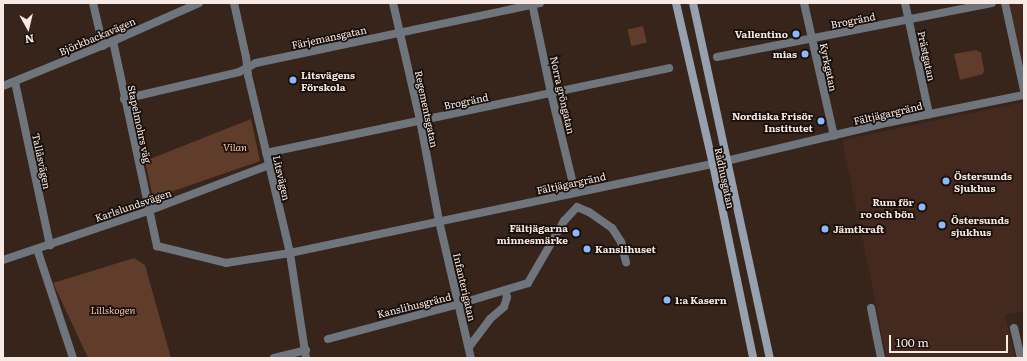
<!DOCTYPE html>
<html>
<head>
<meta charset="utf-8">
<style>
  body { margin:0 }
  #map { position:relative; width:1027px; height:361px; overflow:hidden; background:#37241b; font-family:Literata,serif }
  div>[style] { position:absolute }
  .built>* { inset:0; background:#442a1e }
  .green>* { inset:0; background:#603c2b; transform-origin:0 0 }
  .minor>* { height:8px; margin:-4px; padding:0 4px; transform-origin:4px; border-radius:4px; background:#6f757d }
  .tertiary>* { height:8px; margin:-4px; padding:0 4px; transform-origin:4px; border-radius:4px; background:#6f757d }
  .secondary>* { height:8px; margin:-4px; padding:0 4px; transform-origin:4px; border-radius:4px; background:#96a0ae }
  .dots>* { width:11px; height:11px; translate:-50% -50%; box-sizing:border-box; border:2px solid #180f0b; border-radius:50% }
  span { translate:-50% -50%; white-space:nowrap; text-align:center; line-height:1.15; -webkit-text-stroke:3.5px #180f0b; paint-order:stroke }
  .street-label { font-size:10px; color:#f7e9e3 }
  .poi-label { font-size:10px; color:#f7e9e3; font-weight:700 }
  .right { translate:-100% -50%; text-align:right }
  .left { translate:0 -50%; text-align:left }
  .park-label { font-size:10px; color:#f6c1a9; font-style:italic }
  .frame { position:absolute; inset:0; border:4px solid #f7e9e3; pointer-events:none }
  .north { position:absolute; left:8px; top:8px; width:40px; height:40px; -webkit-text-stroke:3px #180f0b; paint-order:stroke; rotate:172deg; font-size:11px; font-weight:700; line-height:16px; text-align:center; color:#f7e9e3 }
  .north::after { content:''; display:block; margin:auto; width:14px; height:18px; background:#f7e9e3; clip-path:polygon(50% 0,100% 100%,50% 72%,0 100%) }
  .scale { position:absolute; left:889px; top:335px; width:119px; height:18px; box-sizing:border-box; border:2px solid #f7e9e3; border-top:0; padding-left:5px; font-size:12px; line-height:14px; white-space:nowrap; color:#f7e9e3; -webkit-text-stroke:3px #180f0b; paint-order:stroke }
</style>
</head>
<body>
<div id="map">
  <div class="built">
    <i style="clip-path:polygon(1009px 3px,1024px 3px,1024px 69px)"></i>
    <i style="clip-path:polygon(1024px 102px,1024px 311px,1005px 315px,1015px 358px,887px 358px,842px 140px)"></i>
  </div>
  <div class="green">
    <i style="left:643px;top:26px;width:17px;height:16px;rotate:77deg"></i>
    <i style="clip-path:polygon(976px 50px,981px 53px,984px 70px,983px 74px,960px 80px,954px 54px)"></i>
    <i style="clip-path:polygon(251px 119px,260px 161px,153px 198px,145px 161px)"></i>
    <i style="clip-path:polygon(134px 258px,145px 265px,171px 358px,88px 358px,53px 283px)"></i>
  </div>
  <div class="minor">
    <i style="left:93px;top:3px;width:44px;rotate:76.9deg"></i>
    <i style="left:393px;top:3px;width:120px;rotate:77deg"></i>
    <i style="left:420px;top:120px;width:103px;rotate:79.3deg"></i>
    <i style="left:439px;top:221px;width:141px;rotate:76.9deg"></i>
    <i style="left:532px;top:3px;width:92px;rotate:78.1deg"></i>
    <i style="left:551px;top:93px;width:102px;rotate:76.4deg"></i>
    <i style="left:804px;top:3px;width:136px;rotate:77.3deg"></i>
    <i style="left:905px;top:3px;width:114px;rotate:77.8deg"></i>
    <i style="left:1005px;top:3px;width:89px;rotate:77.7deg"></i>
    <i style="left:113px;top:41px;width:210px;rotate:77.9deg"></i>
    <i style="left:157px;top:246px;width:71px;rotate:13.8deg"></i>
    <i style="left:226px;top:263px;width:65px;rotate:-8.9deg"></i>
    <i style="left:290px;top:253px;width:183px;rotate:-103.3deg"></i>
    <i style="left:248px;top:75px;width:18px;rotate:-96deg"></i>
    <i style="left:246px;top:57px;width:55px;rotate:-102.5deg"></i>
    <i style="left:717px;top:57px;width:280px;rotate:-11.1deg"></i>
    <i style="left:15px;top:82px;width:167px;rotate:77.9deg"></i>
    <i style="left:3px;top:86px;width:119px;rotate:-22.2deg"></i>
    <i style="left:113px;top:41px;width:94px;rotate:-23.8deg"></i>
    <i style="left:124px;top:99px;width:118px;rotate:-13.2deg"></i>
    <i style="left:239px;top:72px;width:19px;rotate:-28deg"></i>
    <i style="left:256px;top:63px;width:290px;rotate:-11.9deg"></i>
    <i style="left:266px;top:153px;width:412px;rotate:-11.9deg"></i>
    <i style="left:726px;top:161px;width:164px;rotate:-13.4deg"></i>
    <i style="left:886px;top:123px;width:141px;rotate:-11.5deg"></i>
    <i style="left:37px;top:249px;width:115px;rotate:71.7deg"></i>
    <i style="left:3px;top:260px;width:153px;rotate:-18.7deg"></i>
    <i style="left:148px;top:211px;width:129px;rotate:-20.8deg"></i>
    <i style="left:871px;top:308px;width:51px;rotate:78.7deg"></i>
    <i style="left:1014px;top:328px;width:31px;rotate:77deg"></i>
    <i style="left:328px;top:339px;width:136px;rotate:-15deg"></i>
    <i style="left:459px;top:304px;width:72px;rotate:-16.9deg"></i>
    <i style="left:528px;top:283px;width:72px;rotate:-59.9deg"></i>
    <i style="left:564px;top:221px;width:19px;rotate:-47deg"></i>
    <i style="left:577px;top:207px;width:13px;rotate:23deg"></i>
    <i style="left:589px;top:212px;width:28px;rotate:35deg"></i>
    <i style="left:612px;top:228px;width:17px;rotate:57deg"></i>
    <i style="left:621px;top:242px;width:21px;rotate:76deg"></i>
    <i style="left:469px;top:347px;width:35px;rotate:-53deg"></i>
    <i style="left:490px;top:319px;width:18px;rotate:-41deg"></i>
    <i style="left:504px;top:307px;width:10px;rotate:-73deg"></i>
    <i style="left:507px;top:297px;width:7px;rotate:-106deg"></i>
    <i style="left:274px;top:358px;width:33px;rotate:-14deg"></i>
  </div>
  <div class="tertiary">
    <i style="left:306px;top:358px;width:106px;rotate:-98.7deg"></i>
    <i style="left:290px;top:253px;width:446px;rotate:-11.9deg"></i>
  </div>
  <div class="secondary">
    <i style="left:676px;top:3px;width:165px;rotate:77.1deg"></i>
    <i style="left:713px;top:164px;width:198px;rotate:78.3deg"></i>
    <i style="left:693px;top:3px;width:363px;rotate:77.8deg"></i>
  </div>
  <div class="dots">
    <i style="left:796px;top:34px;background:#8cb9fc"></i>
    <i style="left:805px;top:54px;background:#8cb9fc"></i>
    <i style="left:293px;top:80px;background:#8cb9fc"></i>
    <i style="left:821px;top:121px;background:#8cb9fc"></i>
    <i style="left:946px;top:181px;background:#8cb9fc"></i>
    <i style="left:922px;top:207px;background:#8cb9fc"></i>
    <i style="left:942px;top:225px;background:#8cb9fc"></i>
    <i style="left:825px;top:229px;background:#8cb9fc"></i>
    <i style="left:576px;top:233px;background:#8cb9fc"></i>
    <i style="left:587px;top:249px;background:#8cb9fc"></i>
    <i style="left:667px;top:300px;background:#8cb9fc"></i>
  </div>
  <div class="street-label">
    <span style="left:853px;top:20px;rotate:-11deg">Brogränd</span>
    <span style="left:97px;top:36px;rotate:-23deg">Björkbackavägen</span>
    <span style="left:329px;top:37px;rotate:-12deg">Färjemansgatan</span>
    <span style="left:927px;top:56px;rotate:78deg">Prästgatan</span>
    <span style="left:829px;top:67px;rotate:78deg">Kyrkgatan</span>
    <span style="left:563px;top:95px;rotate:77deg">Norra gröngatan</span>
    <span style="left:466px;top:101px;rotate:-12deg">Brogränd</span>
    <span style="left:427px;top:109px;rotate:78deg">Regementsgatan</span>
    <span style="left:888px;top:113px;rotate:-13deg">Fältjägargränd</span>
    <span style="left:140px;top:124px;rotate:78deg">Stapelmohrs väg</span>
    <span style="left:42px;top:161px;rotate:78deg">Tallåsvägen</span>
    <span style="left:282px;top:178px;rotate:77deg">Litsvägen</span>
    <span style="left:725px;top:178px;rotate:78deg">Rådhusgatan</span>
    <span style="left:571px;top:183px;rotate:-12deg">Fältjägargränd</span>
    <span style="left:133px;top:205px;rotate:-19deg">Karlslundsvägen</span>
    <span style="left:465px;top:287px;rotate:77deg">Infanterigatan</span>
    <span style="left:414px;top:305px;rotate:-14deg">Kanslihusgränd</span>
  </div>
  <div class="poi-label">
    <span class="right" style="left:788px;top:34px">Vallentino</span>
    <span class="right" style="left:797px;top:54px">mias</span>
    <span class="left" style="left:301px;top:80px">Litsvägens<br>Förskola</span>
    <span class="right" style="left:813px;top:121px">Nordiska Frisör<br>Institutet</span>
    <span class="left" style="left:954px;top:181px">Östersunds<br>Sjukhus</span>
    <span class="right" style="left:914px;top:207px">Rum för<br>ro och bön</span>
    <span class="left" style="left:951px;top:225px">Östersunds<br>sjukhus</span>
    <span class="right" style="left:568px;top:233px">Fältjägarna<br>minnesmärke</span>
    <span class="left" style="left:833px;top:229px">Jämtkraft</span>
    <span class="left" style="left:595px;top:249px">Kanslihuset</span>
    <span class="left" style="left:675px;top:300px">1:a Kasern</span>
  </div>
  <div class="park-label">
    <span style="left:235px;top:147px">Vilan</span>
    <span style="left:113px;top:310px">Lillskogen</span>
  </div>
  <div class="frame"></div>
  <div class="north">N</div>
  <div class="scale">100 m</div>
</div>
</body>
</html>
